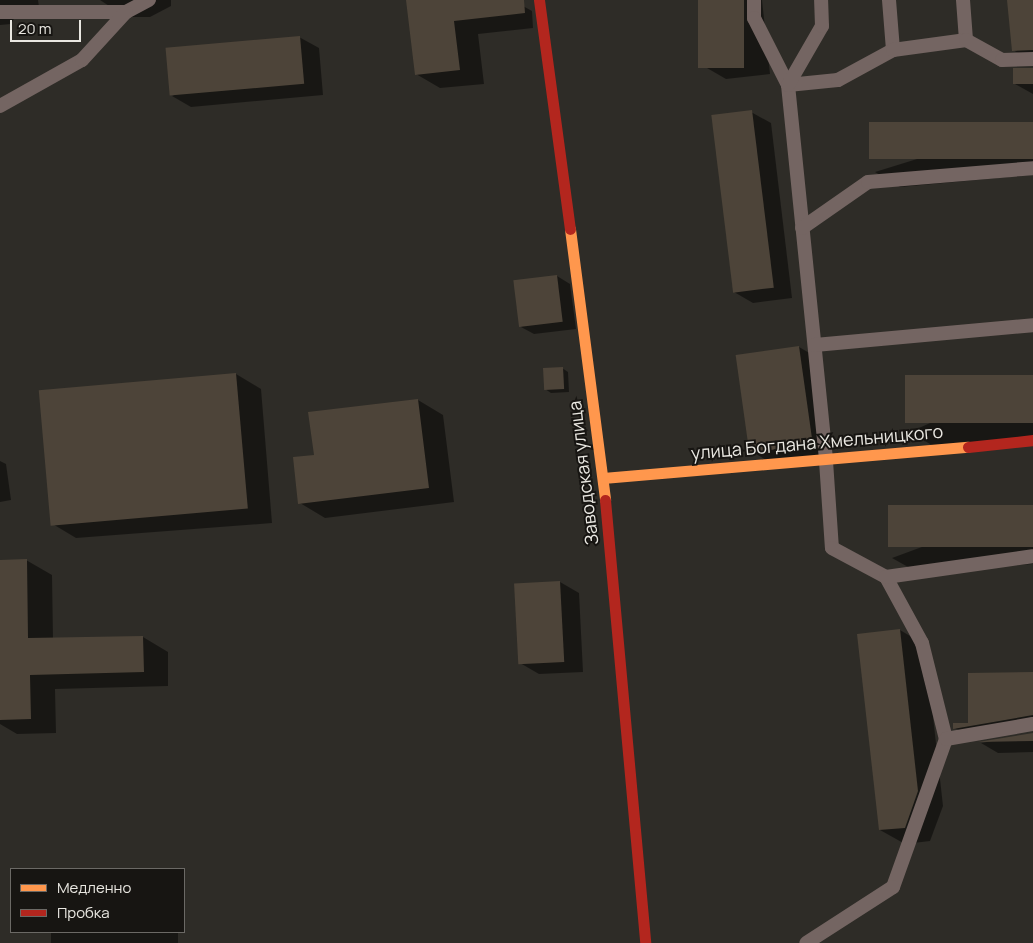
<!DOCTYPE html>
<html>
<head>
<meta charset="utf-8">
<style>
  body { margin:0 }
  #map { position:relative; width:1033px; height:943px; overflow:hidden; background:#2e2c27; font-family:Manrope,sans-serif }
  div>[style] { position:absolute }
  .shadow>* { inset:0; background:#0007; transform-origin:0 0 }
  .building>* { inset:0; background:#4d4439; transform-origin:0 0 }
  .lane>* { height:14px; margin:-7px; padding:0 7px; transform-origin:7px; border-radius:7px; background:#746562 }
  .slow>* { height:11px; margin:-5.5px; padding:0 5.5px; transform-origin:5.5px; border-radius:5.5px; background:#ff974d }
  .jam>* { height:11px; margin:-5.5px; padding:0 5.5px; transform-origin:5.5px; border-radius:5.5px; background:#b3261e }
  span { translate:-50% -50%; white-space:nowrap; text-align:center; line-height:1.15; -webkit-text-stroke:4px #171512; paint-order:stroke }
  .street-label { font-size:18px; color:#e9e7e1 }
  .legend { position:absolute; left:10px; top:868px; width:175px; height:65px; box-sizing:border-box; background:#171512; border:1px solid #6b6965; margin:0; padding:6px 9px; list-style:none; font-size:15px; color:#e9e7e1 }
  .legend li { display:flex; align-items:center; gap:10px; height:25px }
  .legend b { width:25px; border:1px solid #6b6965 }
  .scale { position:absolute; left:10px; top:20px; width:71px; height:22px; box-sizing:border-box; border:2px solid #e9e7e1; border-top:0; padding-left:6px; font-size:15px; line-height:18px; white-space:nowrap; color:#e9e7e1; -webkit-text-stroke:4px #171512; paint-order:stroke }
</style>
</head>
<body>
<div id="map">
  <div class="shadow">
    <i style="clip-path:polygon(0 0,38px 0,40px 14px,16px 15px,11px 24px,0 25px)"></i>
    <i style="clip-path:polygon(100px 0,171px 0,171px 6px,150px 17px,126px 17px)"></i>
    <i style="clip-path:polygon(408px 0,512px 0,532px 11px,533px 28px,478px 34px,484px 84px,440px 88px,416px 74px)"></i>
    <i style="clip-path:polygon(699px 0,762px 0,770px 74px,726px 79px,707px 68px)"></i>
    <i style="clip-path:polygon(1009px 0,1033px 0,1033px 62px,1013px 50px)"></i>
    <i style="clip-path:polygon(299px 37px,319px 48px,323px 95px,191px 107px,172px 96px)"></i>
    <i style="clip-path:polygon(1033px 68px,1033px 94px,1015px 84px)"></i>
    <i style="clip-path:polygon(751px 112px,771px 123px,792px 298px,753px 303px,734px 292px)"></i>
    <i style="clip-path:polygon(1033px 123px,1033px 175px,900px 187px,875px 172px)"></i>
    <i style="clip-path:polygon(557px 276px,570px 284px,576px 329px,534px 334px,521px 327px)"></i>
    <i style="clip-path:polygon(799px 347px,818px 358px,830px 455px,769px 462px,750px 450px)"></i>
    <i style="clip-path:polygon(562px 368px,568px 372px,569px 392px,551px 393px,545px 389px)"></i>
    <i style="clip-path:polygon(236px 374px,261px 389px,272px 523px,76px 538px,51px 523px)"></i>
    <i style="clip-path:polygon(1033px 377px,1033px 439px,935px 447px,910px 432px)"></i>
    <i style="clip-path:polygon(418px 400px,443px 415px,454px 502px,325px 518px,300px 503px,315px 456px,310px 413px)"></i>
    <i style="clip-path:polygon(0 461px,6px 464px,11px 500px,0 502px)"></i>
    <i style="clip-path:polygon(1033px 506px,1033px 564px,917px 572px,892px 558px)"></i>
    <i style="clip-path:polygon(26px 560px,52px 575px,53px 639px,143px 637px,168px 652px,168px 686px,55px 689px,56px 733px,17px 734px,0 724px,0 561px)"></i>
    <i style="clip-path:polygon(560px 582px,579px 593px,583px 672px,539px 674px,520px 663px)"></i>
    <i style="clip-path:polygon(900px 630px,925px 645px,943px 806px,930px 841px,905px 844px,880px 830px)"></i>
    <i style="clip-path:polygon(1033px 673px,1033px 729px,972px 738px,955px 728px,970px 724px)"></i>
    <i style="clip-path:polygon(1033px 734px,1033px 752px,998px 753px,981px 743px)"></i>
    <i style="left:51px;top:932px;width:127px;height:11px"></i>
  </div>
  <div class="building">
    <i style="clip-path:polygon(406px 0,524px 0,525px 13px,454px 21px,460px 70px,415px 75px)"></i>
    <i style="left:698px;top:0;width:46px;height:68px"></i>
    <i style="clip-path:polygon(1007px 0,1033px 0,1033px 50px,1012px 51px)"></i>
    <i style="left:300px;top:36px;width:48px;height:135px;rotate:85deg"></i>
    <i style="left:1013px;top:68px;width:20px;height:16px"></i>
    <i style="left:752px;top:110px;width:179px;height:41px;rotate:83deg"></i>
    <i style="left:1033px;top:122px;width:37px;height:164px;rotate:90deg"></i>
    <i style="left:557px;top:275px;width:47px;height:44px;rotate:83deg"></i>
    <i style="left:799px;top:346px;width:99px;height:64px;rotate:82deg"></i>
    <i style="left:563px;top:367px;width:22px;height:20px;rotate:87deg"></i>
    <i style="left:236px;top:373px;width:136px;height:198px;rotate:85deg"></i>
    <i style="left:1033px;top:375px;width:48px;height:128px;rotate:90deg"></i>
    <i style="clip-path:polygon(418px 399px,429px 488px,298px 504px,293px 457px,314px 455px,308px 412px)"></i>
    <i style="left:1033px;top:505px;width:42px;height:145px;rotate:90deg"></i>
    <i style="clip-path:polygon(27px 559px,28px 638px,143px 636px,144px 672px,30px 675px,31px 719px,0 720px,0 560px)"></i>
    <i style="left:560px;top:581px;width:81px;height:46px;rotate:87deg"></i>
    <i style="clip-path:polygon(900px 629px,918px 791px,905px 828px,879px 830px,857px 634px)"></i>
    <i style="clip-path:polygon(1033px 672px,1033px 715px,953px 729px,953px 723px,968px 723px,968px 673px)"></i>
    <i style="clip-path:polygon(1033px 733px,1033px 741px,978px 742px)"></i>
  </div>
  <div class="lane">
    <i style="left:754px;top:0;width:18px;rotate:90deg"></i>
    <i style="left:754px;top:18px;width:75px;rotate:63.1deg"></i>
    <i style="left:788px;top:85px;width:378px;rotate:84.2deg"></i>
    <i style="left:826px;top:461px;width:87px;rotate:86.1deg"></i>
    <i style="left:832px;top:548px;width:61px;rotate:28.2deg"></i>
    <i style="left:886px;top:577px;width:75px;rotate:61.4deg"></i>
    <i style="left:922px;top:643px;width:99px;rotate:76deg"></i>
    <i style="left:946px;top:739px;width:157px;rotate:109.7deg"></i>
    <i style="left:893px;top:887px;width:103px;rotate:147.2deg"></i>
    <i style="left:889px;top:0;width:50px;rotate:85.4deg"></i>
    <i style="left:963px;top:0;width:40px;rotate:85.7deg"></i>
    <i style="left:0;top:12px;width:126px"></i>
    <i style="left:126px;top:12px;width:26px;rotate:-28deg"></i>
    <i style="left:788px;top:85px;width:50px;rotate:-5.7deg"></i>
    <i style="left:838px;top:80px;width:63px;rotate:-28.6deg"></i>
    <i style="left:893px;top:50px;width:74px;rotate:-7.8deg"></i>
    <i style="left:966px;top:40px;width:41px;rotate:29.1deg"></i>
    <i style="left:1002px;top:60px;width:31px;rotate:-2deg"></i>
    <i style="left:788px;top:85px;width:68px;rotate:-60deg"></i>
    <i style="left:822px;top:26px;width:26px;rotate:-92deg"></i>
    <i style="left:0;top:106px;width:94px;rotate:-29.3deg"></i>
    <i style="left:82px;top:60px;width:65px;rotate:-47.5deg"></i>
    <i style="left:802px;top:228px;width:80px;rotate:-34.9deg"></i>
    <i style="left:868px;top:182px;width:166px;rotate:-4.8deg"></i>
    <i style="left:815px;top:345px;width:219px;rotate:-5.2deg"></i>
    <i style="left:886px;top:577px;width:148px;rotate:-8.1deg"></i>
    <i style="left:946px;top:739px;width:88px;rotate:-9.8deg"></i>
  </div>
  <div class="slow">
    <i style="left:570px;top:229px;width:273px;rotate:82.6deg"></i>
    <i style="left:603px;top:478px;width:366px;rotate:-4.9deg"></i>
  </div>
  <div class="jam">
    <i style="left:539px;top:0;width:231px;rotate:82.3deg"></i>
    <i style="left:968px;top:447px;width:65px;rotate:-6.1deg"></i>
    <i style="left:605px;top:500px;width:445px;rotate:84.8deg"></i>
  </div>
  <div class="street-label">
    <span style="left:817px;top:442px;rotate:-5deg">улица Богдана Хмельницкого</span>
    <span style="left:583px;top:473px;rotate:-97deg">Заводская улица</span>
  </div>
  <ul class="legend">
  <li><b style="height:6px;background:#ff974d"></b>Медленно</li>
  <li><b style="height:6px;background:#b3261e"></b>Пробка</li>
  </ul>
  <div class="scale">20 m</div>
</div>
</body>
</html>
